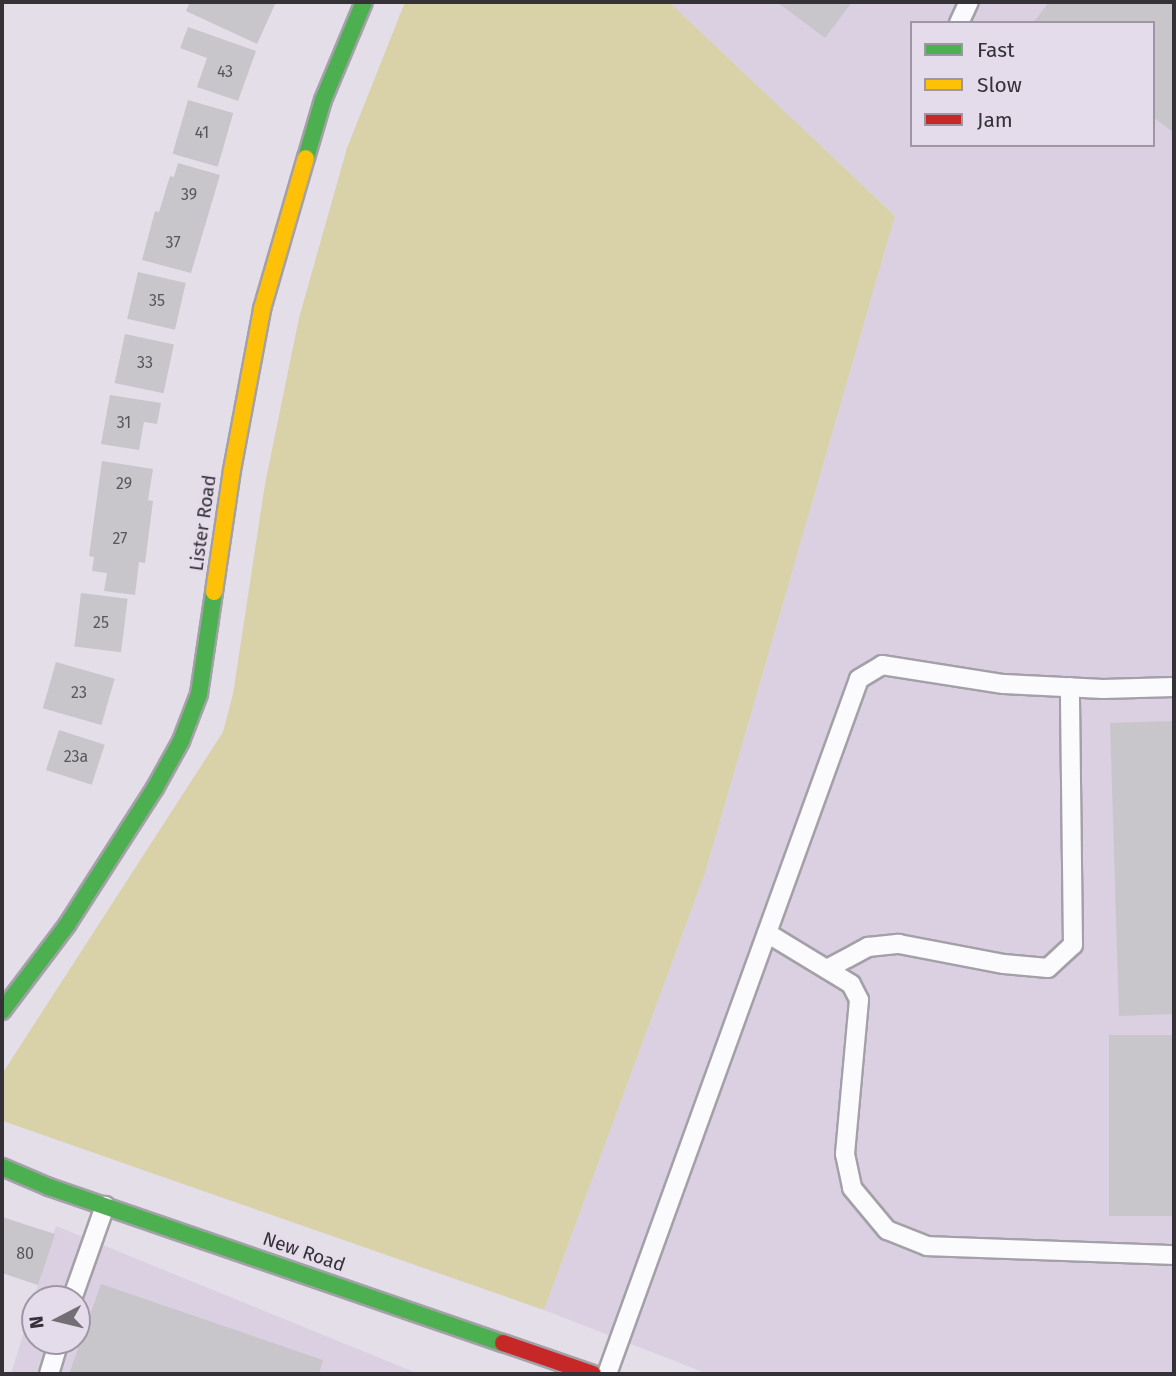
<!DOCTYPE html>
<html>
<head>
<meta charset="utf-8">
<style>
  body { margin:0 }
  #map { position:relative; width:1176px; height:1376px; overflow:hidden; background:#e3dee8; font-family:"Fira Sans",sans-serif }
  div>[style] { position:absolute }
  .built>* { inset:0; background:#dad0e1 }
  .green>* { inset:0; background:#d9d1a7 }
  .building>* { inset:0; background:#c8c5cb; transform-origin:0 0 }
  .roads { filter:drop-shadow(2px 0 #a4a0a8) drop-shadow(-2px 0 #a4a0a8) drop-shadow(0 2px #a4a0a8) drop-shadow(0 -2px #a4a0a8) }
  .lane>* { height:18px; margin:-9px; padding:0 9px; transform-origin:9px; border-radius:9px; background:#fbfafc }
  .fast>* { height:16px; margin:-8px; padding:0 8px; transform-origin:8px; border-radius:8px; background:#4caf50 }
  .slow>* { height:16px; margin:-8px; padding:0 8px; transform-origin:8px; border-radius:8px; background:#ffc107 }
  .jam>* { height:16px; margin:-8px; padding:0 8px; transform-origin:8px; border-radius:8px; background:#c62828 }
  span { translate:-50% -50%; white-space:nowrap; text-align:center; line-height:1.15; -webkit-text-stroke:5px #e4dbeb; paint-order:stroke }
  .number-label { font-size:16px; color:#59565c }
  .number-label span { -webkit-text-stroke-width:0 }
  .street-label { font-size:19px; color:#343137 }
  .frame { position:absolute; inset:0; border:4px solid #343137; pointer-events:none }
  .legend { position:absolute; left:910px; top:21px; width:245px; height:126px; box-sizing:border-box; background:#e4dbeb; border:2px solid #9e97a3; margin:0; padding:9px 12px; list-style:none; font-size:21px; color:#343137 }
  .legend li { display:flex; align-items:center; gap:14px; height:35px }
  .legend b { width:35px; border:2px solid #9e97a3 }
  .north { position:absolute; left:21px; top:1285px; width:70px; height:70px; box-sizing:border-box; background:#e4dbeb; border:2px solid #9e97a3; border-radius:50%; rotate:263deg; font-size:19px; font-weight:700; line-height:28px; text-align:center; color:#343137 }
  .north::after { content:''; display:block; margin:auto; width:24px; height:32px; background:#716e75; clip-path:polygon(50% 0,100% 100%,50% 72%,0 100%) }
</style>
</head>
<body>
<div id="map">
  <div class="built">
    <i style="clip-path:polygon(evenodd,669px 2px,1174px 2px,1174px 1374px,708px 1374px,544px 1310px,705px 873px,895px 216px,669px 2px,912px 23px,1153px 23px,1153px 145px,912px 145px,912px 23px)"></i>
    <i style="clip-path:polygon(evenodd,56px 1226px,419px 1374px,11px 1374px,56px 1226px,35px 1299px,77px 1299px,77px 1341px,35px 1341px,35px 1299px)"></i>
  </div>
  <div class="green">
    <i style="clip-path:polygon(405px 2px,669px 2px,895px 216px,705px 873px,544px 1310px,3px 1121px,2px 1110px,2px 1074px,223px 732px,233px 694px,265px 484px,299px 318px,347px 148px)"></i>
  </div>
  <div class="building">
    <i style="clip-path:polygon(190px 2px,276px 2px,257px 44px,186px 11px)"></i>
    <i style="clip-path:polygon(777px 2px,852px 2px,825px 38px)"></i>
    <i style="clip-path:polygon(1049px 2px,1174px 2px,1174px 133px,1153px 117px,1153px 23px,1033px 23px)"></i>
    <i style="clip-path:polygon(188px 27px,256px 51px,238px 101px,197px 87px,207px 58px,180px 48px)"></i>
    <i style="left:188px;top:100px;width:47px;height:56px;rotate:16deg"></i>
    <i style="clip-path:polygon(178px 163px,220px 175px,191px 273px,142px 260px,155px 211px,159px 212px,170px 176px,174px 177px)"></i>
    <i style="left:138px;top:272px;width:49px;height:48px;rotate:13deg"></i>
    <i style="left:125px;top:334px;width:50px;height:50px;rotate:12deg"></i>
    <i style="clip-path:polygon(110px 395px,161px 403px,157px 424px,144px 422px,139px 450px,101px 444px)"></i>
    <i style="clip-path:polygon(102px 461px,153px 469px,148px 500px,153px 501px,145px 563px,139px 562px,135px 595px,104px 591px,107px 573px,92px 571px,94px 557px,89px 556px)"></i>
    <i style="left:81px;top:593px;width:47px;height:54px;rotate:7deg"></i>
    <i style="left:56px;top:662px;width:61px;height:48px;rotate:16deg"></i>
    <i style="clip-path:polygon(1174px 721px,1174px 1014px,1119px 1016px,1110px 723px)"></i>
    <i style="left:59px;top:730px;width:48px;height:42px;rotate:18deg"></i>
    <i style="left:1174px;top:1035px;width:181px;height:65px;rotate:90deg"></i>
    <i style="clip-path:polygon(2px 1217px,55px 1234px,38px 1285px,2px 1273px)"></i>
    <i style="clip-path:polygon(101px 1284px,323px 1360px,319px 1374px,69px 1374px)"></i>
  </div>
  <div class="roads">
    <div class="lane">
      <i style="left:959px;top:23px;width:23px;rotate:-65deg"></i>
      <i style="left:767px;top:933px;width:98px;rotate:31.3deg"></i>
      <i style="left:851px;top:984px;width:18px;rotate:63deg"></i>
      <i style="left:859px;top:1000px;width:155px;rotate:95.2deg"></i>
      <i style="left:845px;top:1154px;width:35px;rotate:78deg"></i>
      <i style="left:852px;top:1188px;width:55px;rotate:50.2deg"></i>
      <i style="left:887px;top:1230px;width:43px;rotate:21.8deg"></i>
      <i style="left:927px;top:1246px;width:247px;rotate:2.1deg"></i>
      <i style="left:827px;top:969px;width:47px;rotate:-28.2deg"></i>
      <i style="left:868px;top:947px;width:31px;rotate:-6deg"></i>
      <i style="left:899px;top:944px;width:107px;rotate:10.8deg"></i>
      <i style="left:1004px;top:964px;width:44px;rotate:5.2deg"></i>
      <i style="left:1048px;top:968px;width:34px;rotate:-43deg"></i>
      <i style="left:1073px;top:945px;width:258px;rotate:-90.7deg"></i>
      <i style="left:72px;top:1299px;width:99px;rotate:-70.5deg"></i>
      <i style="left:49px;top:1374px;width:34px;rotate:-73deg"></i>
      <i style="left:607px;top:1374px;width:739px;rotate:-70.07deg"></i>
      <i style="left:859px;top:679px;width:27px;rotate:-31deg"></i>
      <i style="left:882px;top:665px;width:123px;rotate:8.9deg"></i>
      <i style="left:1004px;top:684px;width:99px;rotate:2.9deg"></i>
      <i style="left:1103px;top:689px;width:71px;rotate:-1.6deg"></i>
    </div>
    <div class="fast">
      <i style="left:306px;top:158px;width:60px;rotate:-73.7deg"></i>
      <i style="left:323px;top:100px;width:106px;rotate:-67.3deg"></i>
      <i style="left:2px;top:1011px;width:108px;rotate:-52.9deg"></i>
      <i style="left:67px;top:925px;width:163px;rotate:-57.3deg"></i>
      <i style="left:155px;top:788px;width:54px;rotate:-61deg"></i>
      <i style="left:181px;top:741px;width:50px;rotate:-69deg"></i>
      <i style="left:199px;top:694px;width:103px;rotate:-81.6deg"></i>
      <i style="left:2px;top:1167px;width:51px;rotate:23.1deg"></i>
      <i style="left:49px;top:1187px;width:480px;rotate:19deg"></i>
    </div>
    <div class="slow">
      <i style="left:214px;top:592px;width:123px;rotate:-81.6deg"></i>
      <i style="left:232px;top:470px;width:164px;rotate:-79.4deg"></i>
      <i style="left:262px;top:309px;width:157px;rotate:-73.8deg"></i>
    </div>
    <div class="jam">
      <i style="left:503px;top:1343px;width:95px;rotate:19deg"></i>
    </div>
  </div>
  <div class="number-label">
    <span style="left:225px;top:72px">43</span>
    <span style="left:202px;top:133px">41</span>
    <span style="left:189px;top:195px">39</span>
    <span style="left:173px;top:243px">37</span>
    <span style="left:157px;top:301px">35</span>
    <span style="left:145px;top:363px">33</span>
    <span style="left:124px;top:423px">31</span>
    <span style="left:124px;top:484px">29</span>
    <span style="left:120px;top:539px">27</span>
    <span style="left:101px;top:623px">25</span>
    <span style="left:79px;top:693px">23</span>
    <span style="left:76px;top:757px">23a</span>
    <span style="left:25px;top:1254px">80</span>
  </div>
  <div class="street-label">
    <span style="left:203px;top:523px;rotate:-82deg">Lister Road</span>
    <span style="left:304px;top:1252px;rotate:19deg">New Road</span>
  </div>
  <div class="frame"></div>
  <ul class="legend">
  <li><b style="height:9px;background:#4caf50"></b>Fast</li>
  <li><b style="height:9px;background:#ffc107"></b>Slow</li>
  <li><b style="height:9px;background:#c62828"></b>Jam</li>
  </ul>
  <div class="north">N</div>
</div>
</body>
</html>
